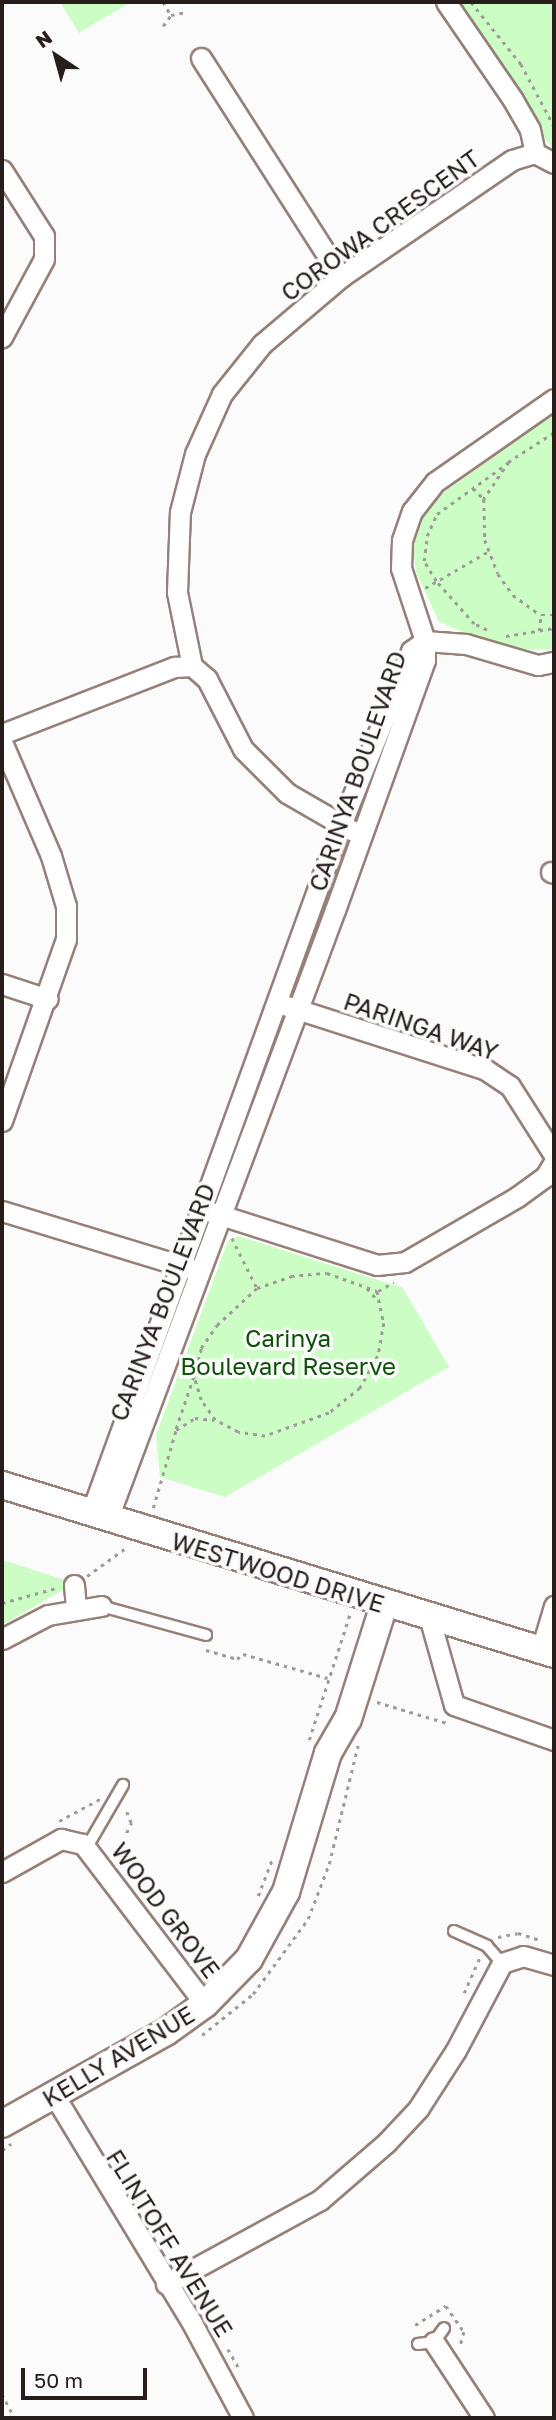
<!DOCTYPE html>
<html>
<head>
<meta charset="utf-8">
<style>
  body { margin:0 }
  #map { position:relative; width:556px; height:2420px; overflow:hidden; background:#fbfbfb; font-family:"Golos Text",sans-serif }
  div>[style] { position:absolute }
  .green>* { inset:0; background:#cbfdc5 }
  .path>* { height:2.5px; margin-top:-1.25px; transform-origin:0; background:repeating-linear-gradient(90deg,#9e9b99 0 3.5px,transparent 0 8.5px) }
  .roads { filter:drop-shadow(2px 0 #968179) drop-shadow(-2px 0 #968179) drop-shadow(0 2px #968179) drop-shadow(0 -2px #968179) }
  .lane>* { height:10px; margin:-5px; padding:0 5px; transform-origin:5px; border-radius:5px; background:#fff }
  .street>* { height:19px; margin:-9.5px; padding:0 9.5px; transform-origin:9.5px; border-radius:9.5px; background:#fff }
  .secondary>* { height:26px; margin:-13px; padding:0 13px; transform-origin:13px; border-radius:13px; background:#fff }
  span { translate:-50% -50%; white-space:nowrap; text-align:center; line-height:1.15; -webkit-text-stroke:7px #fbfbfb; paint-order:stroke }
  .street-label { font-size:24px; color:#271e1b }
  .park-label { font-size:24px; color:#0e5109 }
  .frame { position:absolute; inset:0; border:4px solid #271e1b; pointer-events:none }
  .north { position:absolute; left:21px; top:21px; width:70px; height:70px; -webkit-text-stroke:5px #fbfbfb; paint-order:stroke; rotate:324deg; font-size:19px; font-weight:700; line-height:28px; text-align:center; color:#271e1b }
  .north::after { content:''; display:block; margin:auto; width:24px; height:32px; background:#271e1b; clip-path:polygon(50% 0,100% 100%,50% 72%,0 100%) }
  .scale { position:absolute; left:21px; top:2368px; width:126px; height:32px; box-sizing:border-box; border:4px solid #271e1b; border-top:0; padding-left:9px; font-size:21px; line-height:24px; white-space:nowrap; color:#271e1b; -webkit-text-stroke:5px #fbfbfb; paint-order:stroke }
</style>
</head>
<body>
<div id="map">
  <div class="green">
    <i style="clip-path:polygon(60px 2px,131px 2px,79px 33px)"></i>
    <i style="clip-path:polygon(456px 2px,554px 2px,554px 151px,543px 136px)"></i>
    <i style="clip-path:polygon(554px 413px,554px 650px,502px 648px,439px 622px,416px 572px,413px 546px,428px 504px)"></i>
    <i style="clip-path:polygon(238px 1236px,403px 1288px,449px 1367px,225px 1497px,160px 1477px,156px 1435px,228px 1241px)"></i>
    <i style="clip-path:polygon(2px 1560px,75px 1583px,2px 1625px)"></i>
  </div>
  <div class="path">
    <i style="left:163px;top:2px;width:15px;rotate:58deg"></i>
    <i style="left:171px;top:15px;width:16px;rotate:-11deg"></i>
    <i style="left:471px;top:2px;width:80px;rotate:51.1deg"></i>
    <i style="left:521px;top:64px;width:70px;rotate:62deg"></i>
    <i style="left:163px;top:26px;width:14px;rotate:-54deg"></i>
    <i style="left:554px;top:433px;width:54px;rotate:147.2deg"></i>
    <i style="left:509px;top:462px;width:45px;rotate:124deg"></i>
    <i style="left:484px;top:499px;width:41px;rotate:88.6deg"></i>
    <i style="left:485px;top:540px;width:36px;rotate:69deg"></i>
    <i style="left:498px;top:574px;width:26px;rotate:54deg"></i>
    <i style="left:513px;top:595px;width:34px;rotate:36deg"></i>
    <i style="left:541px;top:615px;width:13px"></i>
    <i style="left:473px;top:488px;width:14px;rotate:45deg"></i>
    <i style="left:425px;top:588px;width:74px;rotate:-30deg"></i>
    <i style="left:487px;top:630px;width:14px;rotate:-155deg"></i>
    <i style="left:474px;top:624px;width:57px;rotate:-131.5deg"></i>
    <i style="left:436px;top:581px;width:23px;rotate:-121deg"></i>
    <i style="left:424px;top:561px;width:25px;rotate:-83deg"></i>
    <i style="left:427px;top:536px;width:24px;rotate:-66deg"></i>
    <i style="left:437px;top:514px;width:89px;rotate:-35.8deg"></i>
    <i style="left:539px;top:631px;width:16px;rotate:-83deg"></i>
    <i style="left:506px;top:636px;width:49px;rotate:-9.5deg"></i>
    <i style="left:232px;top:1238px;width:56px;rotate:63.4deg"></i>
    <i style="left:327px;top:1273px;width:53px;rotate:19.8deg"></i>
    <i style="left:377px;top:1291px;width:33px;rotate:78deg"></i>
    <i style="left:384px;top:1323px;width:34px;rotate:100deg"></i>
    <i style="left:378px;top:1356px;width:37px;rotate:119deg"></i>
    <i style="left:360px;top:1388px;width:40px;rotate:141deg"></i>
    <i style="left:329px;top:1413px;width:68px;rotate:160.2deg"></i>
    <i style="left:265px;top:1436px;width:27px;rotate:-172deg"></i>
    <i style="left:238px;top:1432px;width:26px;rotate:-152deg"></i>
    <i style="left:215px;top:1420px;width:24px;rotate:-125deg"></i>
    <i style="left:201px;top:1400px;width:24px;rotate:-107deg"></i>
    <i style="left:194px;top:1377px;width:30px;rotate:-76deg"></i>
    <i style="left:201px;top:1348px;width:28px;rotate:-55deg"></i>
    <i style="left:217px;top:1325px;width:54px;rotate:-42.8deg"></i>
    <i style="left:257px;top:1288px;width:36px;rotate:-19deg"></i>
    <i style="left:291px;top:1276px;width:36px;rotate:-5deg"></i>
    <i style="left:367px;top:1288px;width:18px;rotate:49deg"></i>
    <i style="left:378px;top:1291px;width:18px;rotate:-29deg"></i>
    <i style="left:194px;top:1377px;width:56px;rotate:108.8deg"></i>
    <i style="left:176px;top:1430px;width:22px;rotate:-32deg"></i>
    <i style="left:195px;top:1418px;width:19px;rotate:6deg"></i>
    <i style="left:153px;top:1508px;width:81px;rotate:-73.6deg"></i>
    <i style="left:87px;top:1576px;width:49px;rotate:-35.9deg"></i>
    <i style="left:2px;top:1603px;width:56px;rotate:-15.5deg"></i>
    <i style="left:206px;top:1650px;width:32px;rotate:16deg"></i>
    <i style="left:237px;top:1659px;width:8px;rotate:-40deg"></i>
    <i style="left:243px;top:1654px;width:88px;rotate:15.8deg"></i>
    <i style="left:377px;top:1702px;width:73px;rotate:16.7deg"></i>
    <i style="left:309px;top:1740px;width:133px;rotate:-72deg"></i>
    <i style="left:59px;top:1821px;width:47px;rotate:-28.2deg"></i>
    <i style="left:122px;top:1863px;width:15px;rotate:-101deg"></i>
    <i style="left:119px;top:1848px;width:28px;rotate:-64deg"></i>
    <i style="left:131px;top:1823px;width:16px;rotate:-112deg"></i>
    <i style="left:258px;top:1896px;width:39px;rotate:-69deg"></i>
    <i style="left:498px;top:1937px;width:20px;rotate:-11deg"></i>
    <i style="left:518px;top:1933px;width:22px;rotate:18deg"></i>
    <i style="left:200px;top:1966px;width:8px;rotate:7deg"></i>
    <i style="left:464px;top:1993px;width:39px;rotate:-66deg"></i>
    <i style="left:202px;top:2035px;width:65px;rotate:-38.8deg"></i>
    <i style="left:253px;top:1994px;width:93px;rotate:-53.7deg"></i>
    <i style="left:308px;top:1919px;width:59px;rotate:-69.1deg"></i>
    <i style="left:329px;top:1864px;width:122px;rotate:-76.3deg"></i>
    <i style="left:2px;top:2150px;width:11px;rotate:-34deg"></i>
    <i style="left:415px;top:2325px;width:36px;rotate:-32deg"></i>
    <i style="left:446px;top:2306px;width:32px;rotate:55deg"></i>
    <i style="left:464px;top:2332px;width:16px;rotate:105deg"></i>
    <i style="left:228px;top:2349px;width:22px;rotate:60deg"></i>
    <i style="left:2px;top:2394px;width:27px;rotate:62deg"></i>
  </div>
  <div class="roads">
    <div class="lane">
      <i style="left:101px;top:1606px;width:109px;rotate:15.4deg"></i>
      <i style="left:87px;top:1847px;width:72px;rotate:-59.9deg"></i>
      <i style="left:454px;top:1931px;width:36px;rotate:24deg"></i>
      <i style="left:487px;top:1946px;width:23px;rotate:49deg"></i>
      <i style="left:418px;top:2344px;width:16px;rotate:-7deg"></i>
      <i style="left:434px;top:2342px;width:17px;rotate:-54deg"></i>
    </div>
    <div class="street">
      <i style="left:446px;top:2px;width:119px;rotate:55.6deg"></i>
      <i style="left:513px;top:100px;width:34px;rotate:60deg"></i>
      <i style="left:530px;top:130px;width:24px;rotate:78deg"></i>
      <i style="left:535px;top:153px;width:21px;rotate:28deg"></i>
      <i style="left:201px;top:58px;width:260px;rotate:57.4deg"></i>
      <i style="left:2px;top:170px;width:78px;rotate:57.5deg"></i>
      <i style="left:44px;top:236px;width:23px;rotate:90deg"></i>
      <i style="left:44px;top:259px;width:89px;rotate:118.3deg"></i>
      <i style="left:554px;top:399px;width:145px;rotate:145.1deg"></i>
      <i style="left:435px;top:482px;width:37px;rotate:128deg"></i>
      <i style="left:412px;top:511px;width:31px;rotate:109deg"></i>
      <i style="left:402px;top:540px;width:28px;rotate:92deg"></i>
      <i style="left:401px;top:568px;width:77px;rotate:71.8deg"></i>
      <i style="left:425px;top:641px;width:41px;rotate:4.2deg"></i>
      <i style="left:466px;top:644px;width:75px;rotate:16.3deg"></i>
      <i style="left:538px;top:665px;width:16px;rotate:-11deg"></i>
      <i style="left:2px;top:734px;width:185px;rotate:-21.3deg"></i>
      <i style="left:174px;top:667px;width:18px;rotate:-3deg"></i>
      <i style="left:2px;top:742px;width:124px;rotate:66.7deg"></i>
      <i style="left:51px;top:856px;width:52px;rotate:73.3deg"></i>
      <i style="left:66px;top:906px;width:33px;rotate:90deg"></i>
      <i style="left:66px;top:939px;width:193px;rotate:109.4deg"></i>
      <i style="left:351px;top:830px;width:74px;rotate:-150deg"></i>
      <i style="left:287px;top:793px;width:62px;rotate:-135deg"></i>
      <i style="left:243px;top:749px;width:79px;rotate:-117.2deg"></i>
      <i style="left:207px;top:679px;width:20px;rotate:-139deg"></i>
      <i style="left:192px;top:666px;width:76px;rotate:-101.5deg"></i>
      <i style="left:177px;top:592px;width:80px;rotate:-87.9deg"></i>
      <i style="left:180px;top:512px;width:60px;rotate:-75.5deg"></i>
      <i style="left:195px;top:454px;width:66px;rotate:-65.8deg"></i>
      <i style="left:222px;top:394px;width:64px;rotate:-51.3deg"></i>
      <i style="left:262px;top:344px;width:104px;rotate:-40.3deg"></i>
      <i style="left:341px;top:277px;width:207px;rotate:-34.4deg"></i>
      <i style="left:512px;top:160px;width:24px;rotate:-17deg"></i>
      <i style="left:551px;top:872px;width:3px;rotate:18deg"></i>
      <i style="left:2px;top:984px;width:48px;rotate:18.1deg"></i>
      <i style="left:284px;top:1005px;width:212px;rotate:17.8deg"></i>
      <i style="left:486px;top:1070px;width:29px;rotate:34deg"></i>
      <i style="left:510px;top:1086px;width:82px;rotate:57.5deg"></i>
      <i style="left:2px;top:1211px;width:199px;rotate:17deg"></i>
      <i style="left:211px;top:1212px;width:174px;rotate:17.7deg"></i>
      <i style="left:377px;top:1265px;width:28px;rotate:-6deg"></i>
      <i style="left:405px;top:1262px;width:129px;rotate:-30.1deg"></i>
      <i style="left:517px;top:1197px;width:34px;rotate:-36deg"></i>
      <i style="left:545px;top:1177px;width:17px;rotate:-59deg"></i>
      <i style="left:91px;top:1513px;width:730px;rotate:-70.05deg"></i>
      <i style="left:340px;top:827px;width:190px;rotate:-68deg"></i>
      <i style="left:411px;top:651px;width:17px;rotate:-36deg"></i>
      <i style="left:108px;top:1518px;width:649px;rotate:-69.53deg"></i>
      <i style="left:335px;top:910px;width:266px;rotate:-70.2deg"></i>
      <i style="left:425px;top:660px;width:19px;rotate:-90deg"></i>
      <i style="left:74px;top:1585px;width:23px;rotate:85deg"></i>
      <i style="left:430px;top:1620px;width:88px;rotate:74.2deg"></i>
      <i style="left:454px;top:1705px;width:106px;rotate:19.3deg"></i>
      <i style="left:2px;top:1639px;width:52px;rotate:-27.6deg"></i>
      <i style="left:48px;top:1615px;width:54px;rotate:-9.6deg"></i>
      <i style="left:541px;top:1650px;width:46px;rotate:-73.5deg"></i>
      <i style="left:2px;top:1872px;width:68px;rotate:-29.2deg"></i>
      <i style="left:61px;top:1839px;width:23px;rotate:13deg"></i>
      <i style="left:83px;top:1844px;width:201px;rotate:52.7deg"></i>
      <i style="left:54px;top:2095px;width:267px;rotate:58.8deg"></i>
      <i style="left:192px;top:2323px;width:108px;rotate:61.8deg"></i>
      <i style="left:166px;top:2284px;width:175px;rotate:-28.6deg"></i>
      <i style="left:320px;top:2200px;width:87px;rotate:-40.8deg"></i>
      <i style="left:386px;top:2143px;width:47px;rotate:-46.7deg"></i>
      <i style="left:418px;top:2109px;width:70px;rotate:-57.2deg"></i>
      <i style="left:456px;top:2050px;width:98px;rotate:-62.1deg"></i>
      <i style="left:502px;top:1963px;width:22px;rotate:-18deg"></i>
      <i style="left:523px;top:1956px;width:32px;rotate:16deg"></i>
      <i style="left:434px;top:2342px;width:91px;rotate:56.7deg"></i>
    </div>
    <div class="secondary">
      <i style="left:2px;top:1485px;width:577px;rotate:17.02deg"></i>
      <i style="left:2px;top:2124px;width:188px;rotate:-29.3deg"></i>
      <i style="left:166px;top:2032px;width:48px;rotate:-35.7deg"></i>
      <i style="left:205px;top:2004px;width:63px;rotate:-45.6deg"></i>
      <i style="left:249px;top:1959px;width:77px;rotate:-61.1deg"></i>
      <i style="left:286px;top:1892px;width:145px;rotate:-73.2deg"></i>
      <i style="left:328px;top:1753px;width:39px;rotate:-60deg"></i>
      <i style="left:348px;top:1719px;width:120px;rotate:-72.5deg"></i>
    </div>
  </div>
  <div class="street-label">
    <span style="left:380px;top:225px;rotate:-36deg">COROWA CRESCENT</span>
    <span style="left:357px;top:771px;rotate:-71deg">CARINYA BOULEVARD</span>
    <span style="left:421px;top:1026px;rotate:19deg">PARINGA WAY</span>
    <span style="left:162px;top:1302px;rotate:-69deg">CARINYA BOULEVARD</span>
    <span style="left:278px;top:1572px;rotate:17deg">WESTWOOD DRIVE</span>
    <span style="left:166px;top:1910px;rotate:53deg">WOOD GROVE</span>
    <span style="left:118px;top:2056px;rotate:-31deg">KELLY AVENUE</span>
    <span style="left:170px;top:2243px;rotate:58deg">FLINTOFF AVENUE</span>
  </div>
  <div class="park-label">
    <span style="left:288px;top:1352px">Carinya<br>Boulevard Reserve</span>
  </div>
  <div class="frame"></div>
  <div class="north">N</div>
  <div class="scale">50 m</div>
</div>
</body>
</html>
